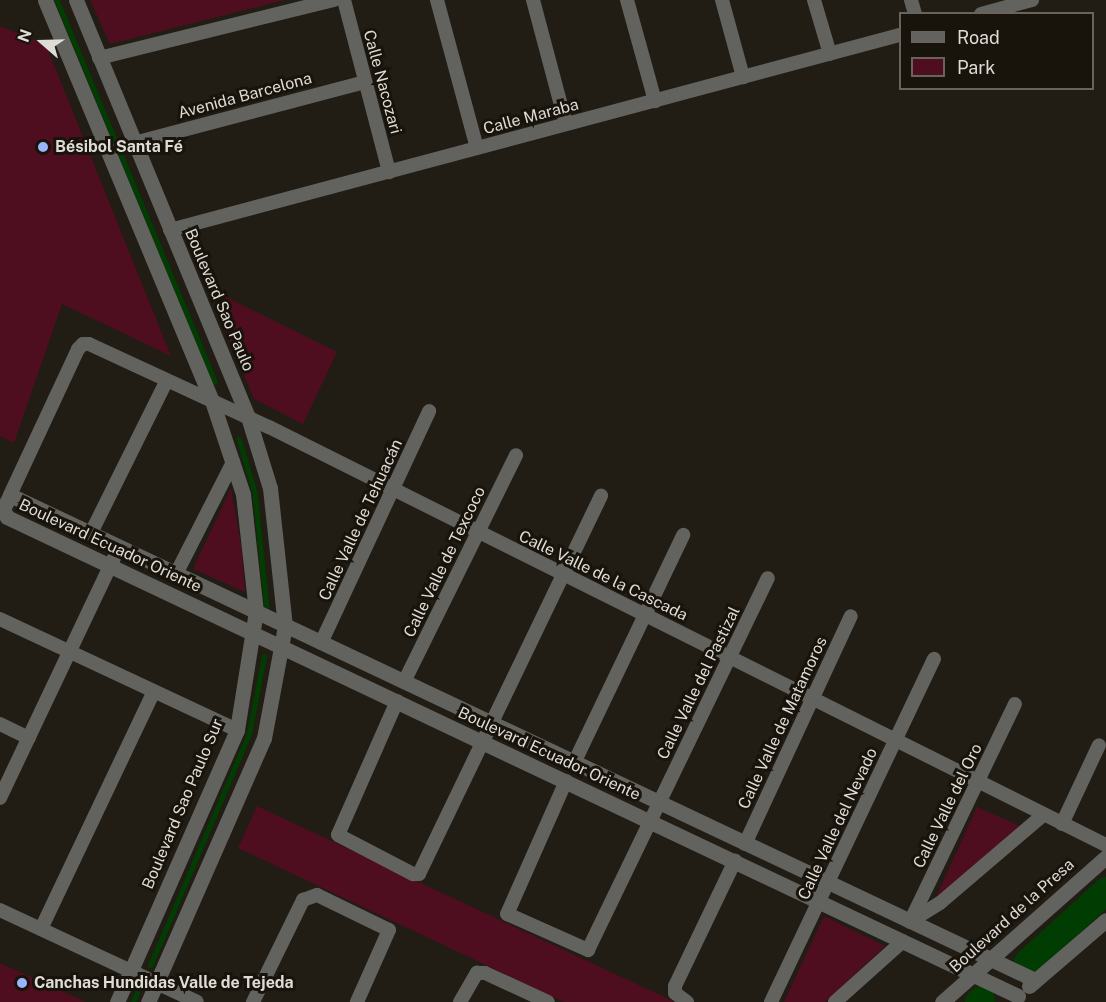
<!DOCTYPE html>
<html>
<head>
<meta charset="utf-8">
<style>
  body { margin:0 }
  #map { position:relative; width:1106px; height:1002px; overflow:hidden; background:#211c14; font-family:"Public Sans",sans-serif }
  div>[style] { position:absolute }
  .green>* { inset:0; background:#4e0e1f }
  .stream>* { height:4.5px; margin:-2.25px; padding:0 2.25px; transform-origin:2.25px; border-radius:2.25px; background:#013d02 }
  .river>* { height:27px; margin:-13.5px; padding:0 13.5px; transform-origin:13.5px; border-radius:13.5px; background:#013d02 }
  .minor>* { height:14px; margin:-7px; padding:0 7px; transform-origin:7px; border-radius:7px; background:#62625e }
  .tertiary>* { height:15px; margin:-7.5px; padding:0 7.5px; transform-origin:7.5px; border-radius:7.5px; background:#62625e }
  .dots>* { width:16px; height:16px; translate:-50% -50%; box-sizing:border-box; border:3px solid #18130b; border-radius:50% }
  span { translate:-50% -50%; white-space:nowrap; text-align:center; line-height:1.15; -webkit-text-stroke:6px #18130b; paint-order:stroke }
  .street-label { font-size:16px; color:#dfdbd6 }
  .poi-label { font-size:16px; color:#dfdbd6; font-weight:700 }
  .left { translate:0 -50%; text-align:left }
  .legend { position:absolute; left:899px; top:12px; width:195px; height:78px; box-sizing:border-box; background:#18130b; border:2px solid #68635c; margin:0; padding:8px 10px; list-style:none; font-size:18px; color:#dfdbd6 }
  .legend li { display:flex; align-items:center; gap:12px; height:30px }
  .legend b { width:30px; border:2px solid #68635c }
  .north { position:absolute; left:12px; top:12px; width:60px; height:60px; -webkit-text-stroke:4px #18130b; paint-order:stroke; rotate:290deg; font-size:16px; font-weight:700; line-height:24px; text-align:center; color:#dfdbd6 }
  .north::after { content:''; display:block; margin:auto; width:21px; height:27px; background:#dfdbd6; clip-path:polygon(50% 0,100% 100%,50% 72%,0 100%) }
</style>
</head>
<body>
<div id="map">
  <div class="green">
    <i style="clip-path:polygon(90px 0,285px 0,110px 44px)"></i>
    <i style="clip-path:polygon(0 26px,46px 45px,171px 356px,62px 304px,14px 443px,0 436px)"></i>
    <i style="clip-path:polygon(208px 288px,337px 352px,303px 424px,254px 399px)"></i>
    <i style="clip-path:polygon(231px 488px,241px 545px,245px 592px,193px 569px)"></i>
    <i style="clip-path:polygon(257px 806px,675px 1002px,564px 1002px,238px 848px)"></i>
    <i style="clip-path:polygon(977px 807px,1022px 827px,936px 897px)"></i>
    <i style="clip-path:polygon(824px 916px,885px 946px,825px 1002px,784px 1002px)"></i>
    <i style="clip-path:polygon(0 963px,86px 1002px,0 1002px)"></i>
  </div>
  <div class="stream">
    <i style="left:57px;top:0;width:413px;rotate:67.5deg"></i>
    <i style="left:239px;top:439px;width:55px;rotate:73.2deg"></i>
    <i style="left:255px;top:492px;width:118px;rotate:84.1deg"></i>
    <i style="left:150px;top:966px;width:252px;rotate:-66.9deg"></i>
    <i style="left:249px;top:734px;width:79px;rotate:-79.1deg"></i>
    <i style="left:133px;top:1002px;width:10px;rotate:-66deg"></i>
  </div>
  <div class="river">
    <i style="left:1027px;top:962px;width:107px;rotate:-42.3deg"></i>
    <i style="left:978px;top:1002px;width:4px;rotate:-45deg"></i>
  </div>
  <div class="minor">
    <i style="left:344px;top:0;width:178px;rotate:75.3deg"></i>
    <i style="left:437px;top:0;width:153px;rotate:74.9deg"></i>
    <i style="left:533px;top:0;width:128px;rotate:75.1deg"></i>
    <i style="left:627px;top:0;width:105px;rotate:74.5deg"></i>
    <i style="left:722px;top:0;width:80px;rotate:74.7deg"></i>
    <i style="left:814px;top:0;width:56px;rotate:73.5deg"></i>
    <i style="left:911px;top:0;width:15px;rotate:74deg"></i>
    <i style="left:981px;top:14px;width:53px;rotate:-15.4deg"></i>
    <i style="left:99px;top:58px;width:242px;rotate:-13.9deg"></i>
    <i style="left:134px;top:143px;width:239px;rotate:-14.8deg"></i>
    <i style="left:170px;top:230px;width:756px;rotate:-14.96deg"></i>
    <i style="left:10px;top:495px;width:161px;rotate:-65deg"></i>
    <i style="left:78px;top:349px;width:7px;rotate:-45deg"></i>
    <i style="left:83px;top:344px;width:6px"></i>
    <i style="left:89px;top:344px;width:198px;rotate:24.8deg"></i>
    <i style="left:269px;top:427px;width:936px;rotate:26.54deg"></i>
    <i style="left:91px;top:533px;width:169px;rotate:-63.6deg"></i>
    <i style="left:176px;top:574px;width:126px;rotate:-63deg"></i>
    <i style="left:0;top:619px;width:262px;rotate:25.1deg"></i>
    <i style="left:321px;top:643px;width:256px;rotate:-65deg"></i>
    <i style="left:404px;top:682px;width:253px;rotate:-63.7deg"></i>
    <i style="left:397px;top:701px;width:146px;rotate:113.8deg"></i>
    <i style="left:338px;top:835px;width:85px;rotate:27.5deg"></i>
    <i style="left:413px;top:874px;width:6px"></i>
    <i style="left:419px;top:874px;width:420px;rotate:-64.3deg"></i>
    <i style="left:0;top:724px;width:32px;rotate:26deg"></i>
    <i style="left:574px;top:763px;width:253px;rotate:-64.4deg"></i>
    <i style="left:566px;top:781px;width:145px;rotate:113.9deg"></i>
    <i style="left:507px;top:914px;width:89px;rotate:24deg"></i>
    <i style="left:588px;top:950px;width:413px;rotate:-64.2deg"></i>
    <i style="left:0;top:798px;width:278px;rotate:-64.6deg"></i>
    <i style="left:1062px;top:824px;width:87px;rotate:-64.9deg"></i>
    <i style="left:745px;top:844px;width:251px;rotate:-65.1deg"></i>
    <i style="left:0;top:910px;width:217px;rotate:25deg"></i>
    <i style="left:911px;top:921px;width:34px;rotate:-32deg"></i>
    <i style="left:940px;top:903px;width:135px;rotate:-40.5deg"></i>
    <i style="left:910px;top:922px;width:242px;rotate:-64.3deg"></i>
    <i style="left:41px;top:929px;width:263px;rotate:-64.6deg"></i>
    <i style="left:253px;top:1002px;width:114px;rotate:-63.9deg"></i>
    <i style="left:303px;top:900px;width:15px;rotate:-20deg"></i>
    <i style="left:317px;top:895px;width:80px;rotate:25.9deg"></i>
    <i style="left:389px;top:930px;width:79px;rotate:114deg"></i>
    <i style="left:460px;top:1002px;width:34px;rotate:-60deg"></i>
    <i style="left:477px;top:973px;width:8px"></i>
    <i style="left:485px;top:973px;width:69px;rotate:24.7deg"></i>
    <i style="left:687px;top:1002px;width:15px;rotate:-143deg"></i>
    <i style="left:675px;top:993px;width:7px;rotate:-90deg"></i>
    <i style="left:675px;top:986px;width:139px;rotate:-64.4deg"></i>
    <i style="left:771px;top:1002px;width:380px;rotate:-64.6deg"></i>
    <i style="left:835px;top:1002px;width:91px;rotate:-41.9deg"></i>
  </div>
  <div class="tertiary">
    <i style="left:45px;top:0;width:434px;rotate:67.4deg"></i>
    <i style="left:212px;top:401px;width:98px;rotate:71.6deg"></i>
    <i style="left:243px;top:494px;width:118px;rotate:83.7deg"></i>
    <i style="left:256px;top:611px;width:121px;rotate:99.1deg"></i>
    <i style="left:237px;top:730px;width:297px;rotate:113.8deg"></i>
    <i style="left:76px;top:0;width:451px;rotate:67.6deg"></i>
    <i style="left:248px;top:417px;width:74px;rotate:72.8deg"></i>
    <i style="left:270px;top:488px;width:139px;rotate:83.8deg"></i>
    <i style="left:285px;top:626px;width:114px;rotate:100.6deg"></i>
    <i style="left:264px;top:738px;width:288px;rotate:113.7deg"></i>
    <i style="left:1029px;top:986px;width:101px;rotate:-40.6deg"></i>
    <i style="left:1018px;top:996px;width:1119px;rotate:-154.65deg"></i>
    <i style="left:7px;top:517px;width:9px;rotate:-117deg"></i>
    <i style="left:3px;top:509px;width:16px;rotate:-63deg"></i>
    <i style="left:10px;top:495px;width:1134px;rotate:25.32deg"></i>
    <i style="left:942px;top:1002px;width:219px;rotate:-41.5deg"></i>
  </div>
  <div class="dots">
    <i style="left:43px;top:147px;background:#9db4fd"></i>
    <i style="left:22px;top:983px;background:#9db4fd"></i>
  </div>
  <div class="street-label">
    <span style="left:382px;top:82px;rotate:75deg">Calle Nacozari</span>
    <span style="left:245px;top:96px;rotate:-15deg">Avenida Barcelona</span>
    <span style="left:531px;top:117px;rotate:-15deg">Calle Maraba</span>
    <span style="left:219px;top:300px;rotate:67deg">Boulevard Sao Paulo</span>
    <span style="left:361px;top:520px;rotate:-65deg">Calle Valle de Tehuacán</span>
    <span style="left:110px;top:546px;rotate:25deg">Boulevard Ecuador Oriente</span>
    <span style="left:445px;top:562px;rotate:-64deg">Calle Valle de Texcoco</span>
    <span style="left:603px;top:576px;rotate:26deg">Calle Valle de la Cascada</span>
    <span style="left:699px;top:683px;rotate:-64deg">Calle Valle del Pastizal</span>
    <span style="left:783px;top:723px;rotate:-65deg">Calle Valle de Matamoros</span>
    <span style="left:549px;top:754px;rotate:25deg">Boulevard Ecuador Oriente</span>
    <span style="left:183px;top:804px;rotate:-67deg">Boulevard Sao Paulo Sur</span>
    <span style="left:948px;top:806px;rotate:-64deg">Calle Valle del Oro</span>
    <span style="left:838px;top:824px;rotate:-65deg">Calle Valle del Nevado</span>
    <span style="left:1012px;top:916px;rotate:-42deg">Boulevard de la Presa</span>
  </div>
  <div class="poi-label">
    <span class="left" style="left:55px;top:147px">Bésibol Santa Fé</span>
    <span class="left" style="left:34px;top:983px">Canchas Hundidas Valle de Tejeda</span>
  </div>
  <ul class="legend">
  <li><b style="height:8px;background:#62625e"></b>Road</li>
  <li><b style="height:16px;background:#4e0e1f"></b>Park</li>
  </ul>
  <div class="north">N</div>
</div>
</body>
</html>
